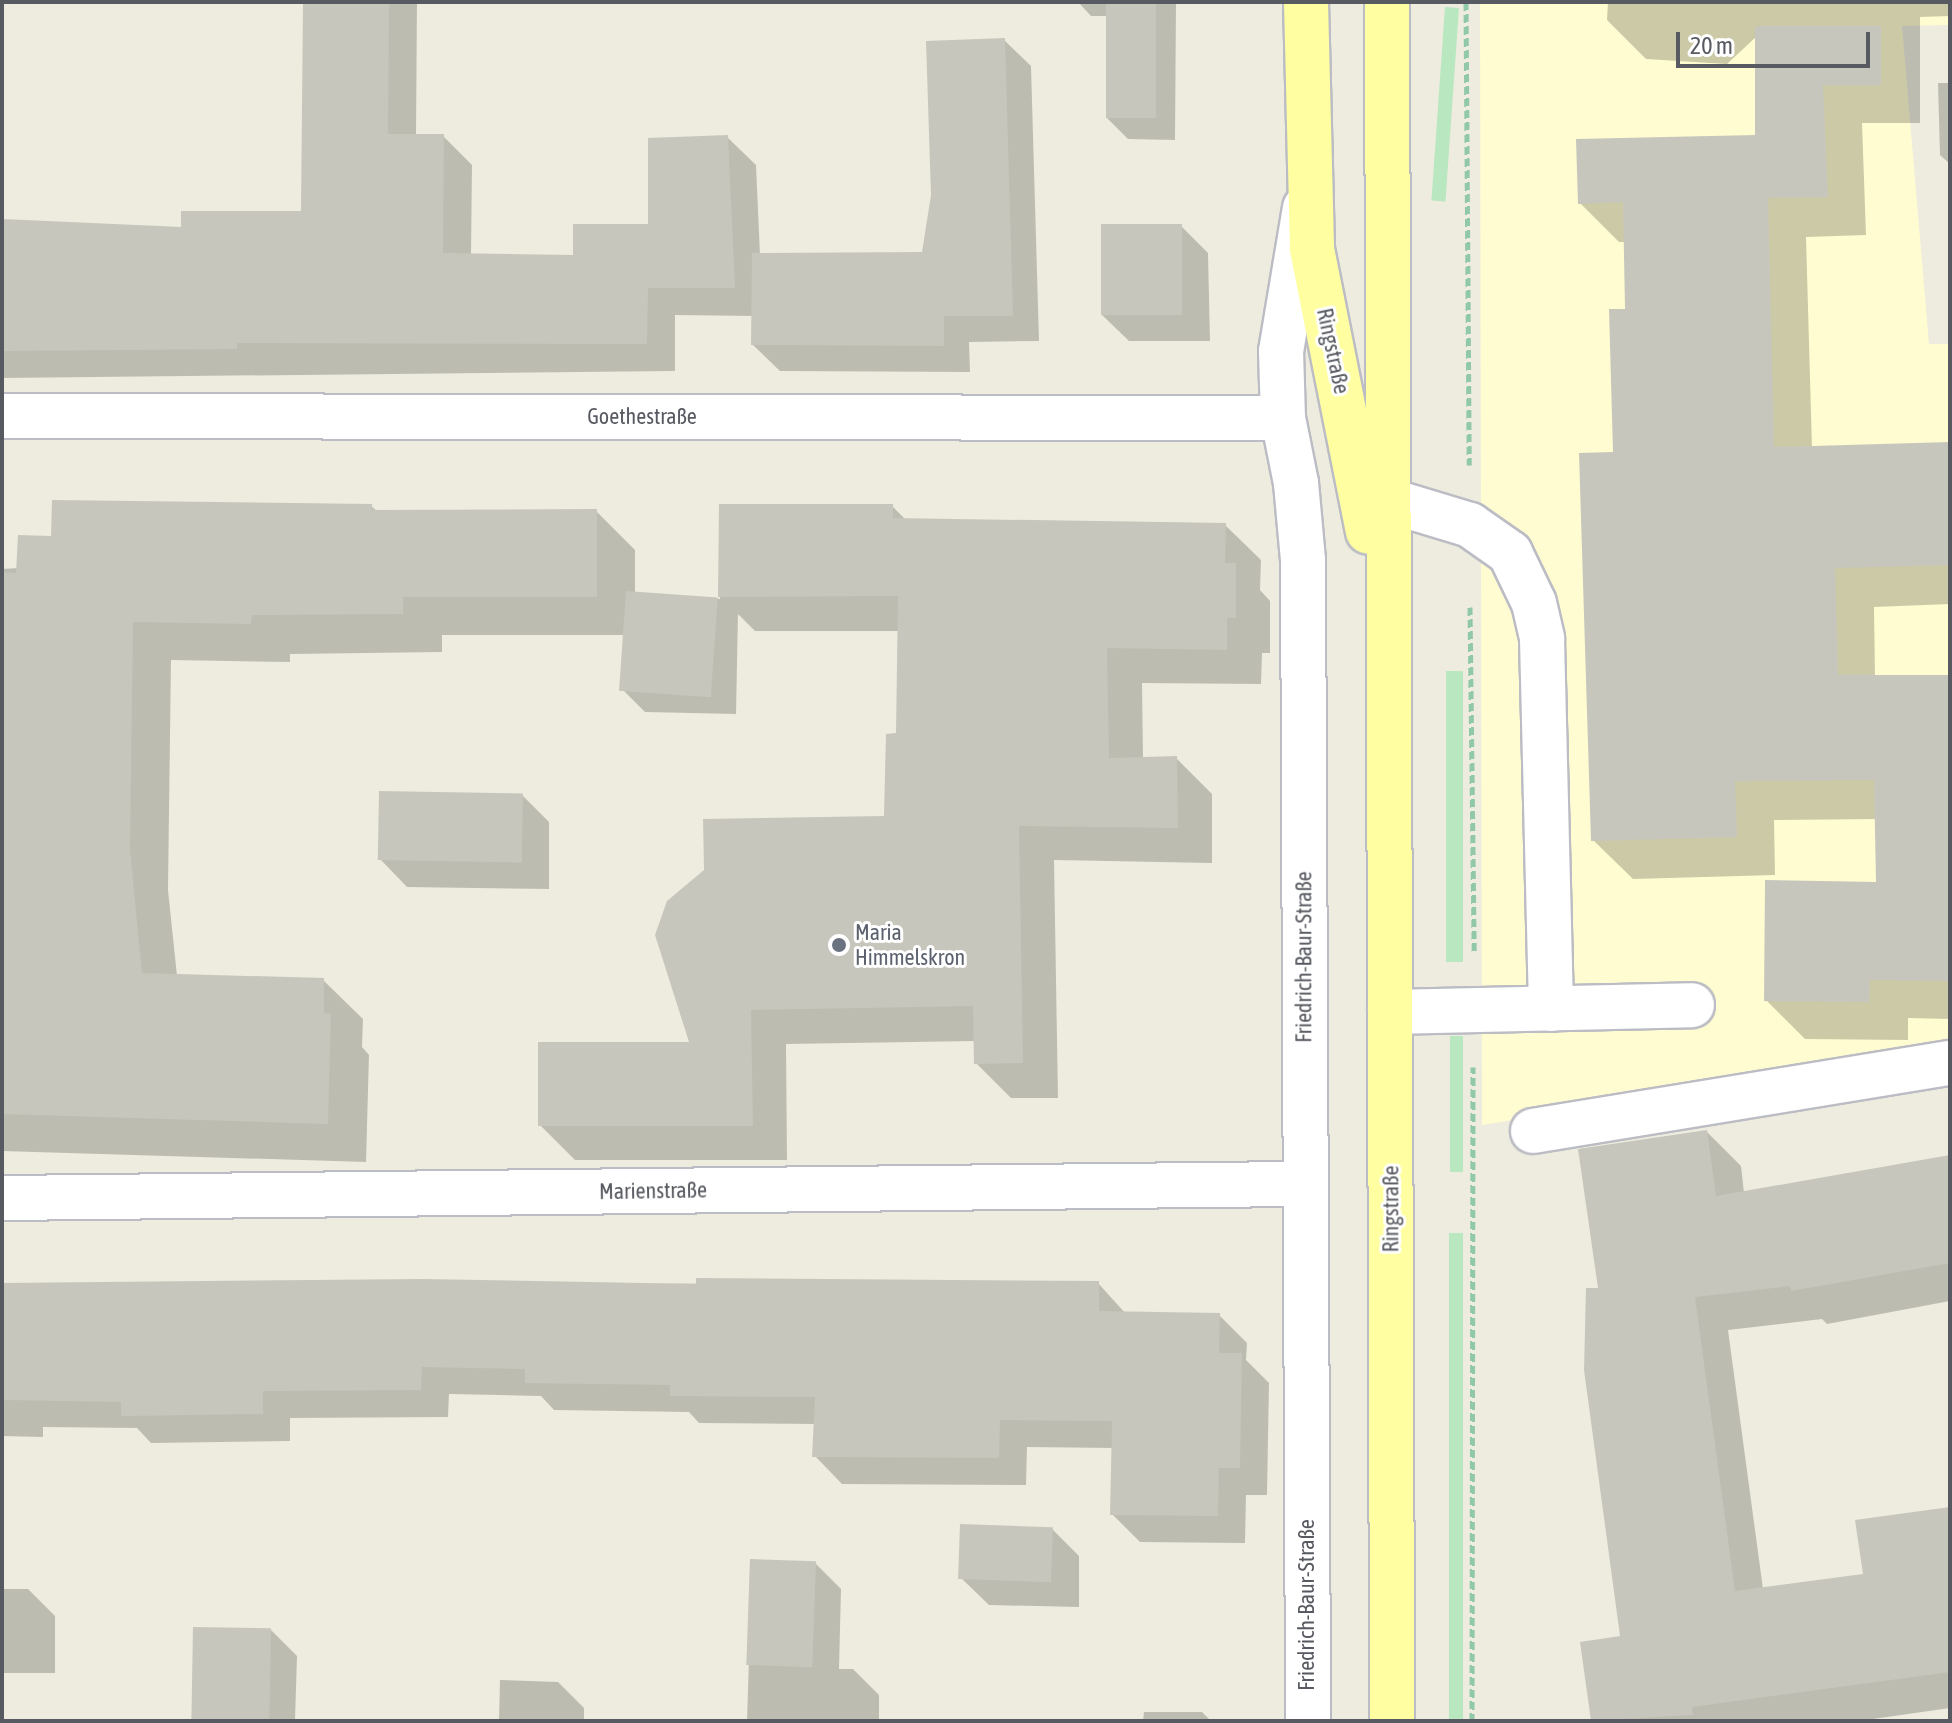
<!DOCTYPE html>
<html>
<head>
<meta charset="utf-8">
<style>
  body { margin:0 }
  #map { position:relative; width:1952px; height:1723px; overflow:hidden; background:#edecde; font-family:"Asap Condensed",sans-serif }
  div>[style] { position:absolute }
  .commercial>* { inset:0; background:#fffcd1 }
  .green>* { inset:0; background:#b8e7c0; transform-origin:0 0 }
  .shadow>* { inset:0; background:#0003 }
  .building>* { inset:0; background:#c7c6bc; transform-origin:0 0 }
  .path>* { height:5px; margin-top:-2.5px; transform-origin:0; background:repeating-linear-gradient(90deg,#91c8a9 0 8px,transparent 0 12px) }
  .roads { filter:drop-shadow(2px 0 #bcbdc4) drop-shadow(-2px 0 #bcbdc4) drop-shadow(0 2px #bcbdc4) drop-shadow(0 -2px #bcbdc4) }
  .minor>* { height:44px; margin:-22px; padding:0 22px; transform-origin:22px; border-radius:22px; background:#fff }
  .major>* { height:44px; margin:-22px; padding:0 22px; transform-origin:22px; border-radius:22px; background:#ffffa1 }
  .dots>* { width:22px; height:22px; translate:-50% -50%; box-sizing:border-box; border:4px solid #fff; border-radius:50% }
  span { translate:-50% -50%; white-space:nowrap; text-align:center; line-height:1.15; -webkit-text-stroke:6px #fff; paint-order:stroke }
  .street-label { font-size:22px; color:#585a61 }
  .worship-label { font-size:22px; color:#5b616d }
  .left { translate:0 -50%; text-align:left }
  .frame { position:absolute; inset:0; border:4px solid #585a61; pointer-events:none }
  .scale { position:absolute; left:1676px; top:32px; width:194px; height:36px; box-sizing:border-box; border:4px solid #585a61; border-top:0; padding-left:10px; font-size:24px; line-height:28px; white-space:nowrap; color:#585a61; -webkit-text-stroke:6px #fff; paint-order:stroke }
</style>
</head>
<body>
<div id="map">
  <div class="commercial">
    <i style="clip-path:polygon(1480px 2px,1950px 2px,1950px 25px,1902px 26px,1929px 344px,1950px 344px,1950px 1050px,1482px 1125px)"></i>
  </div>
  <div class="green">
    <i style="left:1445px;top:7px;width:14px;height:194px;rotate:4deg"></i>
    <i style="left:1446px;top:671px;width:17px;height:291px"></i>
    <i style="left:1450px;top:1036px;width:13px;height:136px"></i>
    <i style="left:1449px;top:1233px;width:14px;height:488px"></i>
  </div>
  <div class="shadow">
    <i style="clip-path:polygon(305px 2px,417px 2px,416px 136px,443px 136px,472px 165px,471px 255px,575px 257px,650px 226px,727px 137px,756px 165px,760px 255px,924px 254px,1004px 40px,1031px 66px,1039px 341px,969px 342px,970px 372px,780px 371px,753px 345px,754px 316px,675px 315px,675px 371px,2px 378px,2px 223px,183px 229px,303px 213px)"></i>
    <i style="clip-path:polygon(1078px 2px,1176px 2px,1175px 140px,1128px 139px,1106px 117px,1108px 16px,1091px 16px)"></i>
    <i style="clip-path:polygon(1608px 2px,1950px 2px,1950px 16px,1920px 17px,1920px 123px,1862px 123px,1866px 235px,1806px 237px,1812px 448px,1950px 444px,1950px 604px,1874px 607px,1875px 677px,1950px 677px,1950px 1019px,1908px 1018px,1908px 1040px,1805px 1039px,1766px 1000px,1878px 884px,1877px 819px,1774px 820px,1775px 875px,1633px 879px,1593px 840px,1627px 311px,1626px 242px,1619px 242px,1580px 203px,1757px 137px,1757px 36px,1727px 64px,1646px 59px,1607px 20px)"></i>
    <i style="clip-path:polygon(1938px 83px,1950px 83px,1950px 164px,1940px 155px)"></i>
    <i style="clip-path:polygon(1181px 226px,1208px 253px,1210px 341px,1129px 341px,1101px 314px)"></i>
    <i style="clip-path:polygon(371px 506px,378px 512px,596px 511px,635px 550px,635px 594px,720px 599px,721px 506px,892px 506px,906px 520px,1225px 525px,1261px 560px,1260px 590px,1270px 601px,1270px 653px,1262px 653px,1261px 684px,1142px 683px,1143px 759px,1176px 758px,1212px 794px,1212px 863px,1054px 860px,1058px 1098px,1011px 1098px,976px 1063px,976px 1041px,786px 1044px,787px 1160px,575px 1160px,540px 1125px,692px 1044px,886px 818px,898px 735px,899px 631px,755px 631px,738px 614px,736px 714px,645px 712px,624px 691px,626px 635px,442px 635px,442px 652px,290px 654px,290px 662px,171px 660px,168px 890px,177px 976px,323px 980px,363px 1019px,362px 1047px,369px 1055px,366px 1162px,2px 1151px,2px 569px,19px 568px,53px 538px)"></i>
    <i style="clip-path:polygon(522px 795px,549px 822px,549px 889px,407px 887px,380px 859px)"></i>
    <i style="clip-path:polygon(1707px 1132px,1741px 1166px,1744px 1193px,1950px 1157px,1950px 1301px,1827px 1324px,1822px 1319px,1728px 1330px,1763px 1589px,1866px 1576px,1950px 1509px,1950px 1708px,1859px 1721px,1593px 1721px,1582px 1643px,1622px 1638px,1600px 1290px)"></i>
    <i style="clip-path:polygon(1098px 1283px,1126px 1314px,1219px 1315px,1247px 1343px,1246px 1360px,1269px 1383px,1267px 1495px,1246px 1495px,1245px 1543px,1140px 1542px,1112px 1514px,1113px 1448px,1027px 1447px,1026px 1485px,842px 1484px,815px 1456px,816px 1424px,699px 1423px,689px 1412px,554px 1410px,541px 1396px,449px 1394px,448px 1417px,290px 1418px,290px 1441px,151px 1443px,137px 1428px,43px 1427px,43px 1437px,2px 1436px,2px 1285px)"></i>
    <i style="clip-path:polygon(1052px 1529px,1079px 1556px,1079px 1607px,989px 1605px,961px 1578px)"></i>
    <i style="clip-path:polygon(752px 1561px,815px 1563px,841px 1589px,839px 1669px,853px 1669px,879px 1695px,879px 1721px,747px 1721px)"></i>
    <i style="clip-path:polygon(2px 1589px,28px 1589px,55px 1616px,55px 1673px,2px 1673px)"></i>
    <i style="clip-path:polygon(271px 1630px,297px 1656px,295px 1721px,194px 1721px)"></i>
    <i style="clip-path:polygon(500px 1680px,558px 1682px,584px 1708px,584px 1721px,499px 1721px)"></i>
    <i style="clip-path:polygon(1144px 1712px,1202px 1712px,1211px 1721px,1143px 1721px)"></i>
  </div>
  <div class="building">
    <i style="clip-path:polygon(303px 2px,389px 2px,388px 134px,444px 134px,443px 253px,573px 255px,573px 224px,648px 224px,648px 138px,728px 135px,735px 288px,648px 288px,647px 344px,237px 343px,237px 349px,2px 351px,2px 219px,181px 227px,181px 211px,301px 211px)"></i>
    <i style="left:1106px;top:2px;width:50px;height:116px"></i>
    <i style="clip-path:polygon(1755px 26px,1881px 26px,1881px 85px,1823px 85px,1828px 197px,1768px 198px,1774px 447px,1950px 442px,1950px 565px,1835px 568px,1838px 675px,1950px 675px,1950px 981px,1870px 980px,1869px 1002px,1764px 1001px,1765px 880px,1876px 882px,1874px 780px,1735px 781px,1737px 837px,1591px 841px,1579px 453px,1613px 452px,1609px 309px,1625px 309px,1623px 202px,1578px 204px,1576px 139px,1755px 135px)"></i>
    <i style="clip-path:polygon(1005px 38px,1013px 316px,944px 316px,944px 346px,751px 345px,752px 253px,922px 252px,931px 195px,926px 41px)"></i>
    <i style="left:1101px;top:224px;width:81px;height:91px"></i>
    <i style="clip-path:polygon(52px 500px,372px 504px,372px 510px,597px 509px,597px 597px,403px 597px,403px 614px,252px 615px,251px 624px,133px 622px,130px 850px,142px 973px,324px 978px,324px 1013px,331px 1014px,328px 1124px,2px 1114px,2px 572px,16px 573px,18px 535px,51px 536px)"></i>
    <i style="clip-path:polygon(719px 504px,893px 504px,893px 518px,1226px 523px,1225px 563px,1236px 563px,1236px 618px,1227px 618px,1227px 650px,1107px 648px,1109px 758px,1177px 756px,1178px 828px,1019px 826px,1023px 1063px,974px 1064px,973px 1006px,751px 1010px,753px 1126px,538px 1126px,538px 1042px,689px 1042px,655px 935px,667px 901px,704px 870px,703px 819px,884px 816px,886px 734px,896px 733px,898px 596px,718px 597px)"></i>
    <i style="left:626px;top:591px;width:92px;height:100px;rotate:4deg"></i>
    <i style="left:379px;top:791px;width:144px;height:69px;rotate:1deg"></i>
    <i style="clip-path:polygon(1707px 1130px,1716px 1196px,1950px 1155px,1950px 1263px,1791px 1291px,1790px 1286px,1695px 1297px,1735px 1591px,1863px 1574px,1855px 1520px,1950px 1507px,1950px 1672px,1692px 1707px,1693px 1715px,1591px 1721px,1580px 1642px,1620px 1636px,1584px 1370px,1586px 1288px,1598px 1288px,1578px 1149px)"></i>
    <i style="clip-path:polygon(696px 1278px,1099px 1281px,1099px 1311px,1220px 1313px,1219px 1353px,1242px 1353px,1240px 1468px,1219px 1468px,1218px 1516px,1110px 1515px,1112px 1421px,1000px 1420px,999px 1458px,812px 1457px,815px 1397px,670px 1396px,670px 1385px,525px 1383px,525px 1369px,422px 1367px,421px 1390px,263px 1391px,263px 1414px,121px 1416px,121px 1402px,2px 1400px,2px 1283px,423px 1279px,696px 1284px)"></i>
    <i style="left:960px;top:1524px;width:93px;height:55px;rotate:2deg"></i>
    <i style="left:750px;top:1559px;width:66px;height:106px;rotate:2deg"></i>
    <i style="left:193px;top:1627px;width:78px;height:94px;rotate:1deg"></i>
  </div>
  <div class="path">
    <i style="left:1466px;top:2px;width:463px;rotate:89.6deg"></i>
    <i style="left:1470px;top:607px;width:346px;rotate:89.3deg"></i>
    <i style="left:1472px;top:1721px;width:654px;rotate:-89.91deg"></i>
  </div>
  <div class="roads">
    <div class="minor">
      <i style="left:1305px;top:208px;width:145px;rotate:99.5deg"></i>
      <i style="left:1281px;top:351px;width:67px;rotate:88.3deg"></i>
      <i style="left:1283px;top:418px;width:66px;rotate:78.7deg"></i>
      <i style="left:1296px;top:483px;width:77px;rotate:84.8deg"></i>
      <i style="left:1303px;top:560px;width:1161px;rotate:89.75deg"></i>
      <i style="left:2px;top:416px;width:1281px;rotate:0.09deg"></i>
      <i style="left:1361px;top:492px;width:114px;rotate:16.8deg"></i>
      <i style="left:1470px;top:525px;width:49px;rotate:35deg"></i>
      <i style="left:1510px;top:553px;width:55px;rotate:64.4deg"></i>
      <i style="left:1534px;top:603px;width:37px;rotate:77deg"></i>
      <i style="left:1542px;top:639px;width:370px;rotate:88.6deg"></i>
      <i style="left:1390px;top:1012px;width:302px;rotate:-1.3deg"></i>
      <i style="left:1533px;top:1131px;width:423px;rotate:-9.3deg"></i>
      <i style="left:2px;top:1198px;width:1302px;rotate:-0.62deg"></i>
    </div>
    <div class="major">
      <i style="left:1306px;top:2px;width:247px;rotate:88.6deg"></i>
      <i style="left:1312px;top:249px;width:288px;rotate:78.8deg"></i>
      <i style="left:1387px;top:2px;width:1719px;rotate:89.83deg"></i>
    </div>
  </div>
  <div class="dots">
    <i style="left:839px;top:945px;background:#6b7280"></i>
  </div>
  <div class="street-label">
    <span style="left:1333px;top:351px;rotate:78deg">Ringstraße</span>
    <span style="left:642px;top:417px">Goethestraße</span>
    <span style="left:1304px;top:957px;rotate:-90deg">Friedrich-Baur-Straße</span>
    <span style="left:653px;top:1191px;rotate:-1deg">Marienstraße</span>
    <span style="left:1391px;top:1209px;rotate:-90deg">Ringstraße</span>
    <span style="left:1307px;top:1605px;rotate:-90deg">Friedrich-Baur-Straße</span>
  </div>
  <div class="worship-label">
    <span class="left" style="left:855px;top:945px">Maria<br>Himmelskron</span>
  </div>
  <div class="frame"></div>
  <div class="scale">20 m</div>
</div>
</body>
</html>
